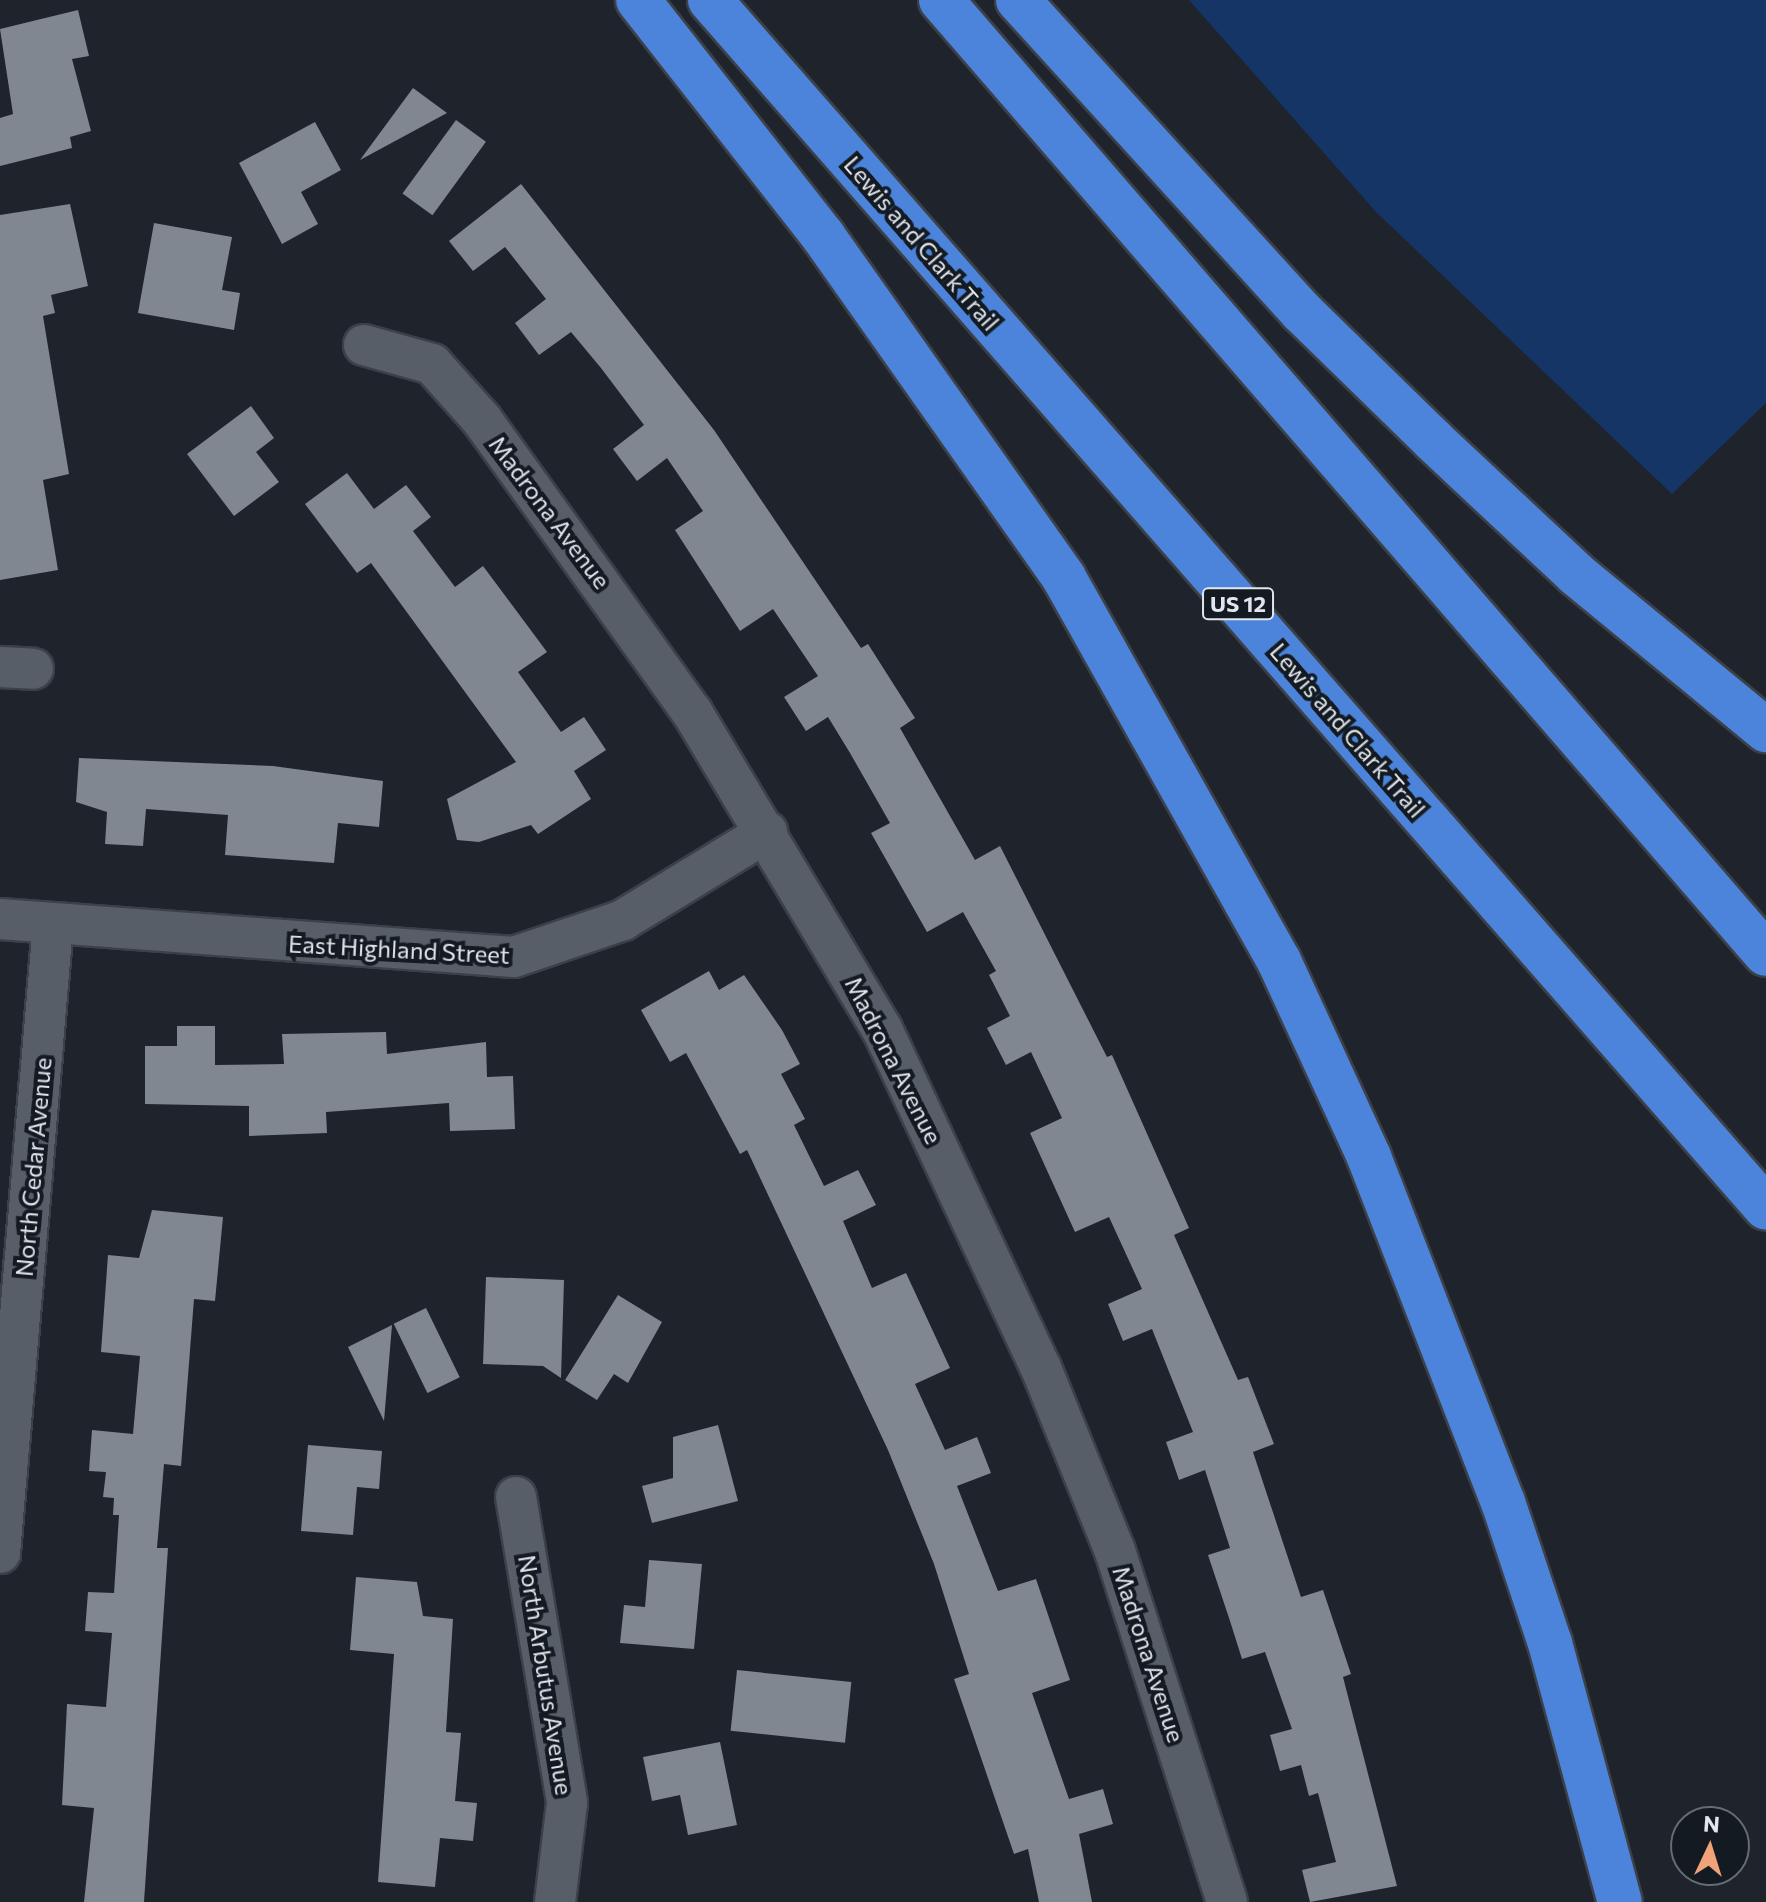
<!DOCTYPE html>
<html>
<head>
<meta charset="utf-8">
<style>
  body { margin:0 }
  #map { position:relative; width:1766px; height:1902px; overflow:hidden; background:#1e232c; font-family:Commissioner,sans-serif }
  div>[style] { position:absolute }
  .green>* { inset:0; background:#153566 }
  .building>* { inset:0; background:#808791; transform-origin:0 0 }
  .roads { filter:drop-shadow(2px 0 #3c4048) drop-shadow(-2px 0 #3c4048) drop-shadow(0 2px #3c4048) drop-shadow(0 -2px #3c4048) }
  .street>* { height:40px; margin:-20px; padding:0 20px; transform-origin:20px; border-radius:20px; background:#585e68 }
  .highway>* { height:44px; margin:-22px; padding:0 22px; transform-origin:22px; border-radius:22px; background:#4d84db }
  span { translate:-50% -50%; white-space:nowrap; text-align:center; line-height:1.15; -webkit-text-stroke:8px #141a22; paint-order:stroke }
  .shield-label span { padding:2px 6px; background:#141a22; border:2px solid; border-radius:6px; -webkit-text-stroke-width:0 }
  .shield-label { font-size:22px; color:#e2e6ec; font-weight:700 }
  .street-label { font-size:24px; color:#e2e6ec }
  .north { position:absolute; left:1670px; top:1806px; width:80px; height:80px; box-sizing:border-box; background:#141a22; border:2px solid #666c73; border-radius:50%; rotate:4deg; font-size:22px; font-weight:700; line-height:32px; text-align:center; color:#e2e6ec }
  .north::after { content:''; display:block; margin:auto; width:28px; height:36px; background:#f0a378; clip-path:polygon(50% 0,100% 100%,50% 72%,0 100%) }
</style>
</head>
<body>
<div id="map">
  <div class="green">
    <i style="clip-path:polygon(1189px 0,1766px 0,1766px 403px,1672px 494px,1376px 212px)"></i>
  </div>
  <div class="building">
    <i style="clip-path:polygon(78px 10px,89px 56px,72px 59px,91px 131px,70px 137px,72px 148px,0 166px,0 118px,13px 114px,0 29px)"></i>
    <i style="clip-path:polygon(413px 88px,447px 113px,360px 160px)"></i>
    <i style="left:456px;top:120px;width:37px;height:91px;rotate:36deg"></i>
    <i style="clip-path:polygon(315px 122px,341px 170px,301px 192px,318px 224px,282px 244px,239px 163px)"></i>
    <i style="clip-path:polygon(521px 184px,714px 430px,861px 648px,868px 644px,915px 718px,900px 728px,975px 860px,1000px 846px,1107px 1057px,1112px 1055px,1189px 1228px,1174px 1235px,1238px 1380px,1248px 1377px,1274px 1444px,1253px 1452px,1301px 1597px,1323px 1590px,1351px 1674px,1343px 1677px,1397px 1886px,1310px 1902px,1302px 1870px,1336px 1862px,1318px 1793px,1309px 1796px,1301px 1765px,1280px 1771px,1270px 1735px,1292px 1729px,1265px 1652px,1242px 1659px,1230px 1621px,1208px 1555px,1230px 1548px,1205px 1470px,1179px 1480px,1166px 1442px,1193px 1432px,1152px 1329px,1123px 1341px,1108px 1304px,1142px 1289px,1109px 1217px,1075px 1232px,1030px 1133px,1062px 1118px,1031px 1052px,1006px 1065px,987px 1028px,1010px 1016px,989px 975px,996px 971px,963px 912px,927px 932px,871px 833px,890px 823px,850px 753px,828px 717px,806px 731px,784px 697px,818px 676px,773px 609px,740px 631px,675px 530px,703px 511px,667px 458px,637px 481px,613px 449px,644px 425px,601px 368px,571px 332px,539px 355px,515px 323px,546px 299px,505px 247px,473px 271px,449px 241px)"></i>
    <i style="clip-path:polygon(70px 204px,88px 286px,51px 295px,55px 313px,43px 316px,69px 474px,43px 480px,58px 570px,0 580px,0 215px)"></i>
    <i style="clip-path:polygon(154px 223px,232px 237px,222px 290px,240px 293px,234px 330px,138px 313px)"></i>
    <i style="clip-path:polygon(251px 406px,274px 438px,256px 452px,279px 482px,234px 516px,187px 454px)"></i>
    <i style="clip-path:polygon(347px 473px,374px 509px,406px 485px,431px 517px,413px 531px,455px 587px,483px 566px,547px 652px,518px 672px,561px 732px,584px 717px,606px 750px,574px 771px,591px 799px,538px 834px,531px 825px,479px 842px,457px 840px,447px 799px,516px 762px,371px 563px,357px 573px,305px 504px)"></i>
    <i style="clip-path:polygon(79px 758px,273px 766px,383px 781px,379px 827px,338px 823px,334px 863px,225px 855px,228px 815px,146px 809px,143px 846px,105px 844px,107px 812px,76px 802px)"></i>
    <i style="clip-path:polygon(709px 971px,719px 990px,744px 975px,782px 1030px,800px 1064px,781px 1074px,805px 1119px,794px 1125px,824px 1186px,858px 1170px,876px 1205px,843px 1221px,872px 1288px,906px 1273px,950px 1368px,915px 1384px,945px 1450px,977px 1437px,991px 1473px,957px 1486px,998px 1591px,1036px 1579px,1070px 1680px,1032px 1693px,1069px 1799px,1103px 1789px,1113px 1824px,1079px 1834px,1092px 1902px,1039px 1902px,1028px 1849px,1014px 1854px,954px 1679px,969px 1674px,934px 1564px,888px 1450px,747px 1150px,740px 1154px,686px 1053px,670px 1062px,641px 1010px)"></i>
    <i style="clip-path:polygon(177px 1026px,215px 1026px,215px 1065px,284px 1064px,282px 1034px,386px 1032px,387px 1054px,486px 1042px,487px 1077px,513px 1076px,515px 1129px,450px 1131px,449px 1103px,326px 1112px,327px 1133px,249px 1136px,249px 1106px,145px 1104px,145px 1046px,177px 1046px)"></i>
    <i style="clip-path:polygon(152px 1210px,223px 1217px,215px 1301px,194px 1299px,181px 1466px,164px 1464px,157px 1548px,168px 1548px,144px 1902px,84px 1902px,94px 1808px,62px 1805px,67px 1704px,106px 1707px,112px 1633px,85px 1631px,88px 1592px,114px 1593px,119px 1515px,113px 1515px,114px 1498px,103px 1497px,106px 1472px,89px 1471px,92px 1430px,133px 1434px,140px 1356px,101px 1352px,108px 1255px,139px 1258px)"></i>
    <i style="clip-path:polygon(486px 1277px,564px 1280px,561px 1378px,543px 1366px,483px 1364px)"></i>
    <i style="clip-path:polygon(618px 1295px,662px 1322px,628px 1383px,614px 1374px,597px 1400px,565px 1380px)"></i>
    <i style="left:426px;top:1308px;width:77px;height:36px;rotate:64deg"></i>
    <i style="clip-path:polygon(392px 1325px,384px 1421px,348px 1347px)"></i>
    <i style="clip-path:polygon(718px 1425px,738px 1501px,652px 1523px,642px 1486px,673px 1478px,673px 1437px)"></i>
    <i style="clip-path:polygon(308px 1445px,382px 1451px,379px 1489px,357px 1487px,353px 1535px,301px 1531px)"></i>
    <i style="clip-path:polygon(649px 1560px,702px 1564px,694px 1649px,620px 1643px,624px 1605px,645px 1607px)"></i>
    <i style="clip-path:polygon(356px 1577px,417px 1582px,423px 1616px,453px 1619px,446px 1732px,461px 1733px,455px 1801px,477px 1803px,473px 1841px,440px 1838px,435px 1887px,378px 1882px,394px 1654px,350px 1650px)"></i>
    <i style="left:737px;top:1670px;width:115px;height:61px;rotate:6deg"></i>
    <i style="clip-path:polygon(720px 1742px,737px 1825px,688px 1835px,680px 1795px,652px 1801px,643px 1757px)"></i>
  </div>
  <div class="roads">
    <div class="street">
      <i style="left:364px;top:345px;width:71px;rotate:15.6deg"></i>
      <i style="left:432px;top:364px;width:75px;rotate:48.2deg"></i>
      <i style="left:482px;top:420px;width:360px;rotate:54.3deg"></i>
      <i style="left:692px;top:712px;width:370px;rotate:59.1deg"></i>
      <i style="left:882px;top:1029px;width:374px;rotate:64.9deg"></i>
      <i style="left:1041px;top:1368px;width:197px;rotate:68deg"></i>
      <i style="left:1115px;top:1551px;width:368px;rotate:72.3deg"></i>
      <i style="left:0;top:667px;width:33px;rotate:3deg"></i>
      <i style="left:0;top:919px;width:515px;rotate:4.23deg"></i>
      <i style="left:514px;top:957px;width:115px;rotate:-18.7deg"></i>
      <i style="left:623px;top:920px;width:169px;rotate:-31.4deg"></i>
      <i style="left:516px;top:1497px;width:310px;rotate:80.5deg"></i>
      <i style="left:567px;top:1803px;width:100px;rotate:96.9deg"></i>
      <i style="left:0;top:1553px;width:631px;rotate:-85.18deg"></i>
    </div>
    <div class="highway">
      <i style="left:638px;top:0;width:300px;rotate:51.9deg"></i>
      <i style="left:823px;top:236px;width:418px;rotate:54.8deg"></i>
      <i style="left:1064px;top:578px;width:439px;rotate:60.7deg"></i>
      <i style="left:1279px;top:961px;width:216px;rotate:65.3deg"></i>
      <i style="left:1369px;top:1157px;width:370px;rotate:68.8deg"></i>
      <i style="left:1503px;top:1502px;width:149px;rotate:71.6deg"></i>
      <i style="left:1550px;top:1643px;width:268px;rotate:74.9deg"></i>
      <i style="left:710px;top:0;width:1604px;rotate:48.84deg"></i>
      <i style="left:941px;top:0;width:1261px;rotate:49.15deg"></i>
      <i style="left:1018px;top:0;width:422px;rotate:47.7deg"></i>
      <i style="left:1302px;top:312px;width:183px;rotate:44.3deg"></i>
      <i style="left:1433px;top:440px;width:196px;rotate:43.1deg"></i>
      <i style="left:1576px;top:574px;width:246px;rotate:39.4deg"></i>
    </div>
  </div>
  <div class="shield-label">
    <span style="left:1238px;top:604px">US 12</span>
  </div>
  <div class="street-label">
    <span style="left:922px;top:243px;rotate:49deg">Lewis and Clark Trail</span>
    <span style="left:550px;top:512px;rotate:53deg">Madrona Avenue</span>
    <span style="left:1348px;top:730px;rotate:49deg">Lewis and Clark Trail</span>
    <span style="left:399px;top:949px;rotate:3deg">East Highland Street</span>
    <span style="left:894px;top:1060px;rotate:63deg">Madrona Avenue</span>
    <span style="left:33px;top:1167px;rotate:-85deg">North Cedar Avenue</span>
    <span style="left:1149px;top:1654px;rotate:72deg">Madrona Avenue</span>
    <span style="left:546px;top:1675px;rotate:81deg">North Arbutus Avenue</span>
  </div>
  <div class="north">N</div>
</div>
</body>
</html>
